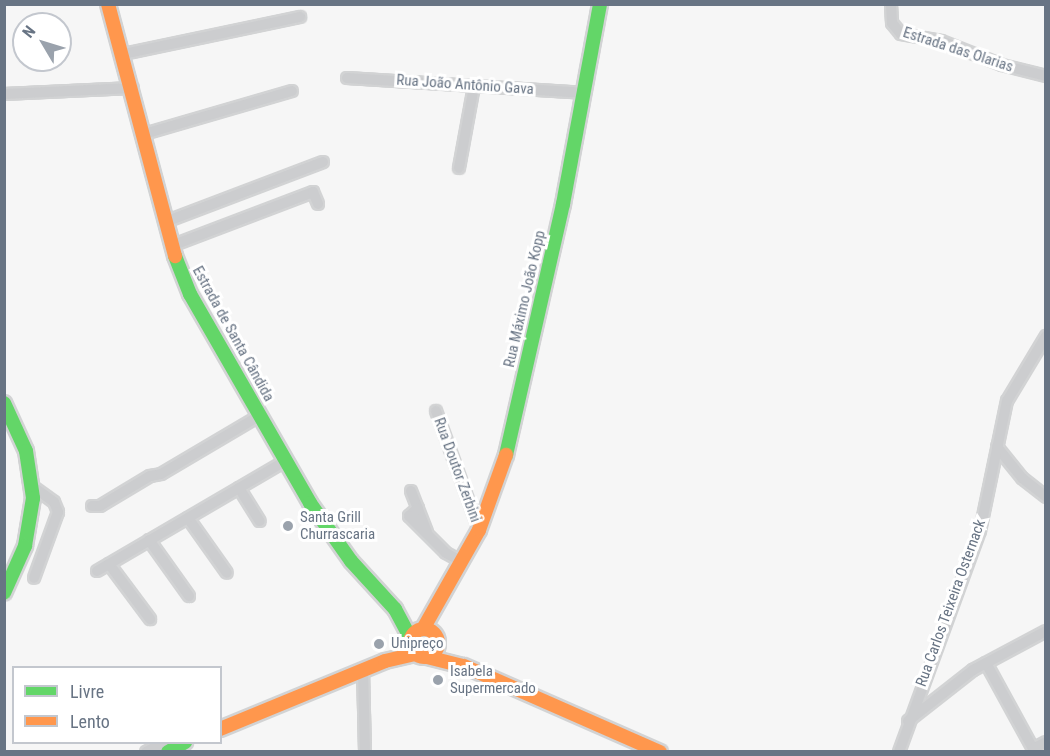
<!DOCTYPE html>
<html>
<head>
<meta charset="utf-8">
<style>
  body { margin:0 }
  #map { position:relative; width:1050px; height:756px; overflow:hidden; background:#f6f6f6; font-family:"Roboto Condensed",sans-serif }
  div>[style] { position:absolute }
  .roads { filter:drop-shadow(2px 0 #d2d3d4) drop-shadow(-2px 0 #d2d3d4) drop-shadow(0 2px #d2d3d4) drop-shadow(0 -2px #d2d3d4) }
  .street>* { height:10px; margin:-5px; padding:0 5px; transform-origin:5px; border-radius:5px; background:#cccdcf }
  .fast>* { height:14px; margin:-7px; padding:0 7px; transform-origin:7px; border-radius:7px; background:#63d668 }
  .slow>* { height:14px; margin:-7px; padding:0 7px; transform-origin:7px; border-radius:7px; background:#ff974d }
  .slow>.ring { margin:-7px; padding:0; box-sizing:content-box; background:none; border:14px solid #ff974d; border-radius:50% }
  .dots>* { width:16px; height:16px; translate:-50% -50%; box-sizing:border-box; border:3px solid #fff; border-radius:50% }
  span { translate:-50% -50%; white-space:nowrap; text-align:center; line-height:1.15; -webkit-text-stroke:6px #fff; paint-order:stroke }
  .street-label { font-size:15px; color:#687484 }
  .poi-label { font-size:15px; color:#687484 }
  .left { translate:0 -50%; text-align:left }
  .frame { position:absolute; inset:0; border:6px solid #687484; pointer-events:none }
  .legend { position:absolute; left:12px; top:666px; width:210px; height:78px; box-sizing:border-box; background:#fff; border:2px solid #c3c7ce; margin:0; padding:8px 10px; list-style:none; font-size:18px; color:#687484 }
  .legend li { display:flex; align-items:center; gap:12px; height:30px }
  .legend b { width:30px; border:2px solid #c3c7ce }
  .north { position:absolute; left:12px; top:12px; width:60px; height:60px; box-sizing:border-box; background:#fff; border:2px solid #c3c7ce; border-radius:50%; rotate:308deg; font-size:16px; font-weight:700; line-height:24px; text-align:center; color:#687484 }
  .north::after { content:''; display:block; margin:auto; width:21px; height:27px; background:#9aa2ac; clip-path:polygon(50% 0,100% 100%,50% 72%,0 100%) }
</style>
</head>
<body>
<div id="map">
  <div class="roads">
    <div class="street">
      <i style="left:891px;top:4px;width:19px;rotate:87deg"></i>
      <i style="left:892px;top:23px;width:14px;rotate:51deg"></i>
      <i style="left:901px;top:34px;width:41px;rotate:9.9deg"></i>
      <i style="left:941px;top:41px;width:66px;rotate:21.5deg"></i>
      <i style="left:1002px;top:65px;width:45px;rotate:14deg"></i>
      <i style="left:123px;top:54px;width:181px;rotate:-11.8deg"></i>
      <i style="left:347px;top:78px;width:236px;rotate:3.6deg"></i>
      <i style="left:4px;top:94px;width:129px;rotate:-2.7deg"></i>
      <i style="left:144px;top:134px;width:154px;rotate:-16.2deg"></i>
      <i style="left:459px;top:168px;width:83px;rotate:-79.6deg"></i>
      <i style="left:165px;top:222px;width:169px;rotate:-20.8deg"></i>
      <i style="left:171px;top:246px;width:152px;rotate:-20.8deg"></i>
      <i style="left:313px;top:192px;width:13px;rotate:67deg"></i>
      <i style="left:436px;top:411px;width:127px;rotate:70.1deg"></i>
      <i style="left:997px;top:447px;width:40px;rotate:51deg"></i>
      <i style="left:1022px;top:478px;width:31px;rotate:38deg"></i>
      <i style="left:32px;top:486px;width:27px;rotate:36deg"></i>
      <i style="left:54px;top:502px;width:11px;rotate:68deg"></i>
      <i style="left:58px;top:512px;width:70px;rotate:110deg"></i>
      <i style="left:239px;top:488px;width:39px;rotate:58deg"></i>
      <i style="left:411px;top:491px;width:44px;rotate:68.7deg"></i>
      <i style="left:92px;top:506px;width:8px"></i>
      <i style="left:100px;top:506px;width:58px;rotate:-31deg"></i>
      <i style="left:150px;top:476px;width:11px;rotate:-10deg"></i>
      <i style="left:161px;top:474px;width:114px;rotate:-30.6deg"></i>
      <i style="left:418px;top:508px;width:12px;rotate:138deg"></i>
      <i style="left:409px;top:516px;width:52px;rotate:45deg"></i>
      <i style="left:446px;top:553px;width:18px;rotate:29deg"></i>
      <i style="left:188px;top:518px;width:67px;rotate:54.7deg"></i>
      <i style="left:149px;top:540px;width:69px;rotate:54.5deg"></i>
      <i style="left:109px;top:564px;width:69px;rotate:53.3deg"></i>
      <i style="left:97px;top:571px;width:218px;rotate:-30.3deg"></i>
      <i style="left:986px;top:663px;width:98px;rotate:61.3deg"></i>
      <i style="left:1033px;top:749px;width:15px;rotate:-28deg"></i>
      <i style="left:363px;top:670px;width:82px;rotate:88.6deg"></i>
      <i style="left:908px;top:721px;width:83px;rotate:-38.1deg"></i>
      <i style="left:973px;top:670px;width:83px;rotate:-28.1deg"></i>
      <i style="left:146px;top:752px;width:22px;rotate:-27deg"></i>
      <i style="left:899px;top:752px;width:235px;rotate:-69.9deg"></i>
      <i style="left:980px;top:531px;width:133px;rotate:-78.3deg"></i>
      <i style="left:1007px;top:401px;width:76px;rotate:-59deg"></i>
    </div>
    <div class="fast">
      <i style="left:175px;top:256px;width:41px;rotate:68.5deg"></i>
      <i style="left:190px;top:294px;width:241px;rotate:60.1deg"></i>
      <i style="left:310px;top:503px;width:71px;rotate:54.7deg"></i>
      <i style="left:351px;top:561px;width:65px;rotate:47.5deg"></i>
      <i style="left:395px;top:609px;width:34px;rotate:62deg"></i>
      <i style="left:4px;top:403px;width:53px;rotate:65.4deg"></i>
      <i style="left:26px;top:451px;width:48px;rotate:81.5deg"></i>
      <i style="left:33px;top:498px;width:49px;rotate:99.5deg"></i>
      <i style="left:25px;top:546px;width:51px;rotate:114.1deg"></i>
      <i style="left:506px;top:455px;width:257px;rotate:-77.2deg"></i>
      <i style="left:563px;top:204px;width:203px;rotate:-79.5deg"></i>
      <i style="left:168px;top:752px;width:20px;rotate:-30deg"></i>
    </div>
    <div class="slow">
      <i style="left:108px;top:4px;width:261px;rotate:75.1deg"></i>
      <i class="ring" style="left:410px;top:629px;width:14px;height:14px"></i>
      <i style="left:423px;top:629px;width:114px;rotate:-60.5deg"></i>
      <i style="left:479px;top:530px;width:80px;rotate:-70.2deg"></i>
      <i style="left:427px;top:657px;width:38px;rotate:14deg"></i>
      <i style="left:464px;top:666px;width:214px;rotate:23.7deg"></i>
      <i style="left:220px;top:729px;width:178px;rotate:-22.4deg"></i>
      <i style="left:385px;top:661px;width:31px;rotate:-13deg"></i>
    </div>
  </div>
  <div class="dots">
    <i style="left:288px;top:526px;background:#9aa2ac"></i>
    <i style="left:379px;top:644px;background:#9aa2ac"></i>
    <i style="left:438px;top:680px;background:#9aa2ac"></i>
  </div>
  <div class="street-label">
    <span style="left:958px;top:50px;rotate:18deg">Estrada das Olarias</span>
    <span style="left:465px;top:85px;rotate:4deg">Rua João Antônio Gava</span>
    <span style="left:525px;top:299px;rotate:-77deg">Rua Máximo João Kopp</span>
    <span style="left:233px;top:334px;rotate:61deg">Estrada de Santa Cândida</span>
    <span style="left:457px;top:470px;rotate:70deg">Rua Doutor Zerbini</span>
    <span style="left:951px;top:603px;rotate:-70deg">Rua Carlos Teixeira Osternack</span>
  </div>
  <div class="poi-label">
    <span class="left" style="left:300px;top:526px">Santa Grill<br>Churrascaria</span>
    <span class="left" style="left:391px;top:644px">Unipreço</span>
    <span class="left" style="left:450px;top:680px">Isabela<br>Supermercado</span>
  </div>
  <div class="frame"></div>
  <ul class="legend">
  <li><b style="height:8px;background:#63d668"></b>Livre</li>
  <li><b style="height:8px;background:#ff974d"></b>Lento</li>
  </ul>
  <div class="north">N</div>
</div>
</body>
</html>
